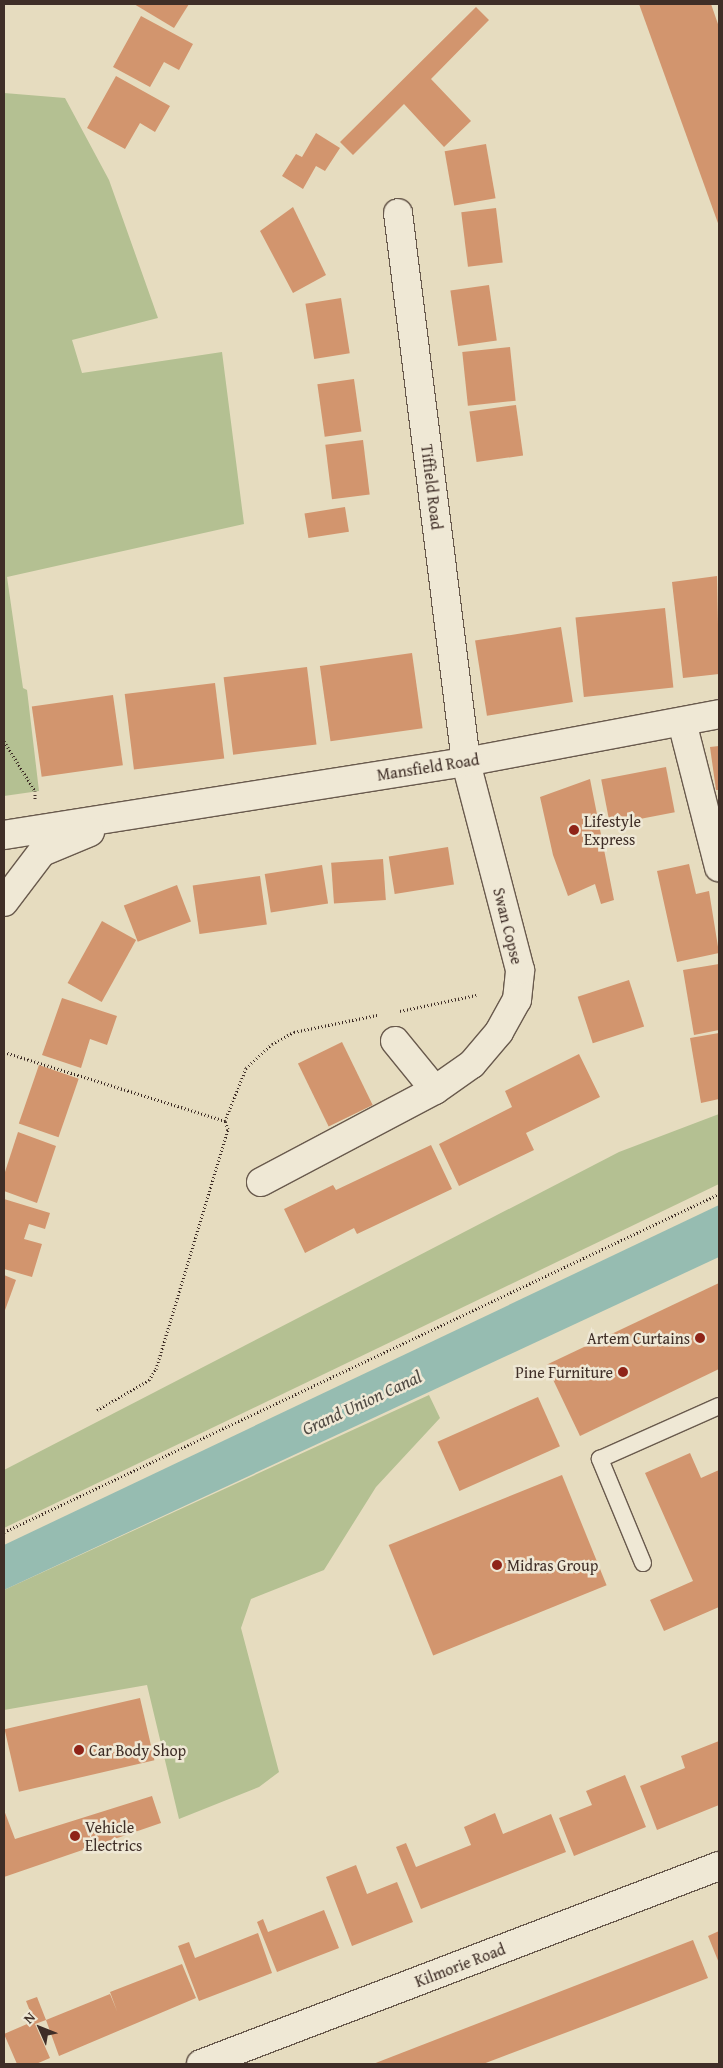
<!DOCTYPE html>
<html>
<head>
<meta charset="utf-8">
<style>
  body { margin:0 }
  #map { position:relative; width:723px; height:2068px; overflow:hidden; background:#e6dcbf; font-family:"Gentium Book Plus",serif }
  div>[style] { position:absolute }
  .green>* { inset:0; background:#b4c092 }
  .water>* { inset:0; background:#96bcb1 }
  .building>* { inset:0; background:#d2956e; transform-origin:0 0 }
  .path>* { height:3px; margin-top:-1.5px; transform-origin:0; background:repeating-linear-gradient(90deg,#3f2e27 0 1px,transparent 0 3.5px) }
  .roads { filter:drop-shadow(1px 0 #695a4d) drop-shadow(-1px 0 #695a4d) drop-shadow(0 1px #695a4d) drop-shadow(0 -1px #695a4d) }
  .service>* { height:16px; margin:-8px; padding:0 8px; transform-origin:8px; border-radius:8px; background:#efe8d5 }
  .minor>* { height:28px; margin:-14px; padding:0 14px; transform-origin:14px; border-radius:14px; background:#efe8d5 }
  .dots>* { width:14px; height:14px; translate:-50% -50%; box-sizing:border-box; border:2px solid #efe8d5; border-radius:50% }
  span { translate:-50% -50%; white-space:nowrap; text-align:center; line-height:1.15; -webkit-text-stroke:5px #efe8d5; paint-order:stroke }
  .street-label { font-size:16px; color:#3f2e27 }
  .poi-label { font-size:16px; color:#3f2e27 }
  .left { translate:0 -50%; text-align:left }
  .right { translate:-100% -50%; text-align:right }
  .water-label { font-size:18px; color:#504a43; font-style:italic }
  .frame { position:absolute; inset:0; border:5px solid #3f2e27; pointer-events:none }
  .north { position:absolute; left:15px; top:2003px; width:50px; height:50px; -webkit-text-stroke:4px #efe8d5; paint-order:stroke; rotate:314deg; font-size:14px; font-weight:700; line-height:20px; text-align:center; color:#3f2e27 }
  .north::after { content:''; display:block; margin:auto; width:18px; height:22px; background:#3f2e27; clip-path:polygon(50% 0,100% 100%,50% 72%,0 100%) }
</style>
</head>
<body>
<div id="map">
  <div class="green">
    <i style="clip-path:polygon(4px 93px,65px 98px,109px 180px,158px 318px,72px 340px,82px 373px,222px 352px,244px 524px,7px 577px,23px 688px,27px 690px,39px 791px,4px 796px)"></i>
    <i style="clip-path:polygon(719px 1114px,719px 1184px,4px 1528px,4px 1470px,619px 1152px)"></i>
    <i style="clip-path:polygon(429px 1395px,440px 1418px,376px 1487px,324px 1570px,251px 1599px,241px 1628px,279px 1772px,259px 1787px,179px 1819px,147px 1685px,4px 1710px,4px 1590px)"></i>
  </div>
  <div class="water">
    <i style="clip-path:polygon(719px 1205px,719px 1257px,4px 1590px,4px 1545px)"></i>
  </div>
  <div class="building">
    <i style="clip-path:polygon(134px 4px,189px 4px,174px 28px)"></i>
    <i style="clip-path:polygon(639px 4px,711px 4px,719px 27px,719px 226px)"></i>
    <i style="clip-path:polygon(476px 7px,489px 20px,431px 79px,471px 121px,444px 147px,404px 104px,353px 155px,340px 142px)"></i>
    <i style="clip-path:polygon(141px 16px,193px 44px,179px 70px,164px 62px,150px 87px,113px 67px)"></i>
    <i style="clip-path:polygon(116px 76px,170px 106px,155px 132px,140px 123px,125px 149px,87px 128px)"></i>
    <i style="clip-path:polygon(316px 133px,340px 148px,325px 171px,316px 166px,303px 189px,282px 176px,296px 154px,302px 157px)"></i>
    <i style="left:486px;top:144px;width:55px;height:42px;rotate:80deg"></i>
    <i style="clip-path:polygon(293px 207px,326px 275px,293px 293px,260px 231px)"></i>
    <i style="left:496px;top:208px;width:55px;height:35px;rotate:83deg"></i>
    <i style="left:489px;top:285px;width:56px;height:39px;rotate:82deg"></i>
    <i style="left:341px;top:298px;width:56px;height:36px;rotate:81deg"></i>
    <i style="left:510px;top:347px;width:54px;height:48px;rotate:84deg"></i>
    <i style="left:354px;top:379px;width:53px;height:37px;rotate:82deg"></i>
    <i style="left:516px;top:405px;width:51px;height:47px;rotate:82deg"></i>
    <i style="left:363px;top:440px;width:55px;height:38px;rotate:83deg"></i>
    <i style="left:345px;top:507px;width:25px;height:41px;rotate:81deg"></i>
    <i style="clip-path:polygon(717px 576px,719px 674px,683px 678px,672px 582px)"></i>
    <i style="left:665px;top:608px;width:80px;height:90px;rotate:84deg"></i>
    <i style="left:561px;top:627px;width:76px;height:87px;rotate:81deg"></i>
    <i style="left:412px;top:653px;width:76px;height:93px;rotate:82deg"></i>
    <i style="left:307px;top:667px;width:78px;height:84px;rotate:83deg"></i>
    <i style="left:215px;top:683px;width:76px;height:91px;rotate:83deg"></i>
    <i style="left:113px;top:695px;width:71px;height:82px;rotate:82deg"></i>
    <i style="clip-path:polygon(719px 746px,719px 790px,716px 790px,710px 747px)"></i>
    <i style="left:666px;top:767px;width:46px;height:66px;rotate:79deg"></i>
    <i style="clip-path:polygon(590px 779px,614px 900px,601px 904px,595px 884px,568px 896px,553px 855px,540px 797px)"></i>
    <i style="left:448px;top:847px;width:38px;height:60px;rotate:81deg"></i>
    <i style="left:383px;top:859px;width:41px;height:52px;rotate:86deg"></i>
    <i style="clip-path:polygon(689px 864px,696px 894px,709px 891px,719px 953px,677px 962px,657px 871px)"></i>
    <i style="left:322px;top:865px;width:39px;height:58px;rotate:81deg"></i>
    <i style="left:260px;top:876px;width:49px;height:68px;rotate:82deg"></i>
    <i style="left:177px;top:885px;width:39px;height:57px;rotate:69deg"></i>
    <i style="left:102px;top:921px;width:39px;height:71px;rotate:29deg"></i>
    <i style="clip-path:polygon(719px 964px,719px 1030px,694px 1035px,683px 970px)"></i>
    <i style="left:629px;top:980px;width:49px;height:54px;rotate:72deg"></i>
    <i style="clip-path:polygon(62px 998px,117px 1016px,107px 1045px,90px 1039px,81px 1068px,42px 1055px)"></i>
    <i style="clip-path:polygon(719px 1033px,719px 1099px,701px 1103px,690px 1038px)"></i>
    <i style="left:342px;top:1042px;width:70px;height:49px;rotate:64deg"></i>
    <i style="clip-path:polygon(579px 1054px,600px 1097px,526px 1133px,534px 1150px,459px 1186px,439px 1144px,512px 1107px,505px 1091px)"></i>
    <i style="left:39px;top:1065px;width:42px;height:62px;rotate:19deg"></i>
    <i style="clip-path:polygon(18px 1132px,56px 1146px,37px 1203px,4px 1191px,4px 1175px)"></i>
    <i style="clip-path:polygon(431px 1145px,452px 1189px,357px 1234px,354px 1228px,305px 1253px,284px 1209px,333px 1185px,336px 1190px)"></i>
    <i style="clip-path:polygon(4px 1199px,50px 1213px,45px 1229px,29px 1224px,24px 1239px,42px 1244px,32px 1277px,4px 1269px)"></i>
    <i style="clip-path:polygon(4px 1275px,16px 1280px,4px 1313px)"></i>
    <i style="clip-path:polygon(719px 1283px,719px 1369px,580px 1436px,546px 1365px)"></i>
    <i style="left:538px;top:1397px;width:54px;height:110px;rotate:66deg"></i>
    <i style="clip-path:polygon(690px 1453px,701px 1478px,719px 1470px,719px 1607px,664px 1631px,650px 1600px,693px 1581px,645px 1473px)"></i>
    <i style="left:562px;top:1475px;width:119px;height:187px;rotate:68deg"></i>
    <i style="left:140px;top:1698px;width:64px;height:139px;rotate:77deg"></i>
    <i style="clip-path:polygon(719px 1741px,719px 1805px,657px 1830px,640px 1786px,685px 1768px,681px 1756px)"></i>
    <i style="clip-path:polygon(625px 1775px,646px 1827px,574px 1856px,559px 1818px,592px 1805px,586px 1791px)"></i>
    <i style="clip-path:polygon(152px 1796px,161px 1823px,4px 1877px,4px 1810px,15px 1839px)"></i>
    <i style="clip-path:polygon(495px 1813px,503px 1834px,551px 1814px,566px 1852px,421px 1909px,396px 1847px,406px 1843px,416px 1867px,471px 1845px,464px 1827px)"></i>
    <i style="clip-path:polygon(356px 1865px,367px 1894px,397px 1882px,413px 1922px,352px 1946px,326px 1877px)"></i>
    <i style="clip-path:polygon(324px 1910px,339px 1948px,277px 1972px,257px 1922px,263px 1919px,268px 1932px)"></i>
    <i style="clip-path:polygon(719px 1931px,719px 1963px,708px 1936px)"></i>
    <i style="clip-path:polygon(258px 1933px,272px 1973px,199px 2001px,178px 1946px,189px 1942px,195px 1958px)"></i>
    <i style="clip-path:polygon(693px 1940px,708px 1978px,602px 2019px,483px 2064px,373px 2064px)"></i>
    <i style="clip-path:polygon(182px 1964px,196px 1998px,59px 2056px,46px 2020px,110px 1994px,117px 2011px,110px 1992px)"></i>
    <i style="clip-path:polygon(37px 1997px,46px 2020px,35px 2024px,50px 2058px,36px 2064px,17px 2064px,4px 2034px,34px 2021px,26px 2001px)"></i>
  </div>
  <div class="path">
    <i style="left:4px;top:741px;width:59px;rotate:58.2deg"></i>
    <i style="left:35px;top:791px;width:8px;rotate:90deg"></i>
    <i style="left:400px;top:1011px;width:78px;rotate:-11.9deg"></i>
    <i style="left:4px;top:1052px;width:232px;rotate:17.3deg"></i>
    <i style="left:225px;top:1121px;width:57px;rotate:-68.4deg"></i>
    <i style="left:246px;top:1068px;width:35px;rotate:-43deg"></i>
    <i style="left:272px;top:1044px;width:25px;rotate:-29deg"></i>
    <i style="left:294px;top:1032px;width:85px;rotate:-11.6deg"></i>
    <i style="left:97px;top:1410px;width:60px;rotate:-30deg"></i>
    <i style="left:149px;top:1380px;width:13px;rotate:-58deg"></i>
    <i style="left:156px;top:1369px;width:251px;rotate:-73.3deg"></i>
    <i style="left:228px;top:1129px;width:9px;rotate:-111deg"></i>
    <i style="left:4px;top:1532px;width:791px;rotate:-25.3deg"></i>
  </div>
  <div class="roads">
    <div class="service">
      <i style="left:643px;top:1563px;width:113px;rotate:-112.5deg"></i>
      <i style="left:600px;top:1459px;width:130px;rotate:-24deg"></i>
    </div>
    <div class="minor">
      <i style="left:682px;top:722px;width:150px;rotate:75.7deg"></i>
      <i style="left:4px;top:835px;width:468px;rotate:-9deg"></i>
      <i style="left:466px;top:762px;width:258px;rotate:-10.7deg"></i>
      <i style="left:4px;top:902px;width:63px;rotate:-52.8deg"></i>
      <i style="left:42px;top:852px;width:52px;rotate:-22.6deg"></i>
      <i style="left:395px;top:1041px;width:63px;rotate:50.8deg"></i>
      <i style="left:261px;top:1182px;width:197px;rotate:-27.9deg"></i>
      <i style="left:435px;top:1090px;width:45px;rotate:-35.1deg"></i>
      <i style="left:472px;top:1064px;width:42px;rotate:-49.8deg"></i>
      <i style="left:499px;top:1032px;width:37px;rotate:-61deg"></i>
      <i style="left:517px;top:1000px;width:30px;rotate:-84deg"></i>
      <i style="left:520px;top:970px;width:215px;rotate:-104.6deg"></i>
      <i style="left:466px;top:762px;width:553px;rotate:-97.06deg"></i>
      <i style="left:201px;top:2064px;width:555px;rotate:-20.92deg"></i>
    </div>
  </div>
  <div class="dots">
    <i style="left:574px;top:830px;background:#8f2418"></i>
    <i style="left:700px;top:1338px;background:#8f2418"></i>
    <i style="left:623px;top:1372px;background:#8f2418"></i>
    <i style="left:497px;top:1565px;background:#8f2418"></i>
    <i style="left:79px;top:1750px;background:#8f2418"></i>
    <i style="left:75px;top:1836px;background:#8f2418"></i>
  </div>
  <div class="street-label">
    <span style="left:432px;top:487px;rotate:83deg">Tiffield Road</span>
    <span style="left:428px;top:767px;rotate:-9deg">Mansfield Road</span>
    <span style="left:508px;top:926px;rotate:76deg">Swan Copse</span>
    <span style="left:460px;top:1965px;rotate:-21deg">Kilmorie Road</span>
  </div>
  <div class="poi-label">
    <span class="left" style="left:584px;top:830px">Lifestyle<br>Express</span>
    <span class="right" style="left:690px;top:1338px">Artem Curtains</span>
    <span class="right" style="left:613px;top:1372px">Pine Furniture</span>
    <span class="left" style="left:507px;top:1565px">Midras Group</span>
    <span class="left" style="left:89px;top:1750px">Car Body Shop</span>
    <span class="left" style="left:85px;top:1836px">Vehicle<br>Electrics</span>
  </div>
  <div class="water-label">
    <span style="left:362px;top:1403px;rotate:-25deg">Grand Union Canal</span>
  </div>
  <div class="frame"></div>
  <div class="north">N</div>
</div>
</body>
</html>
